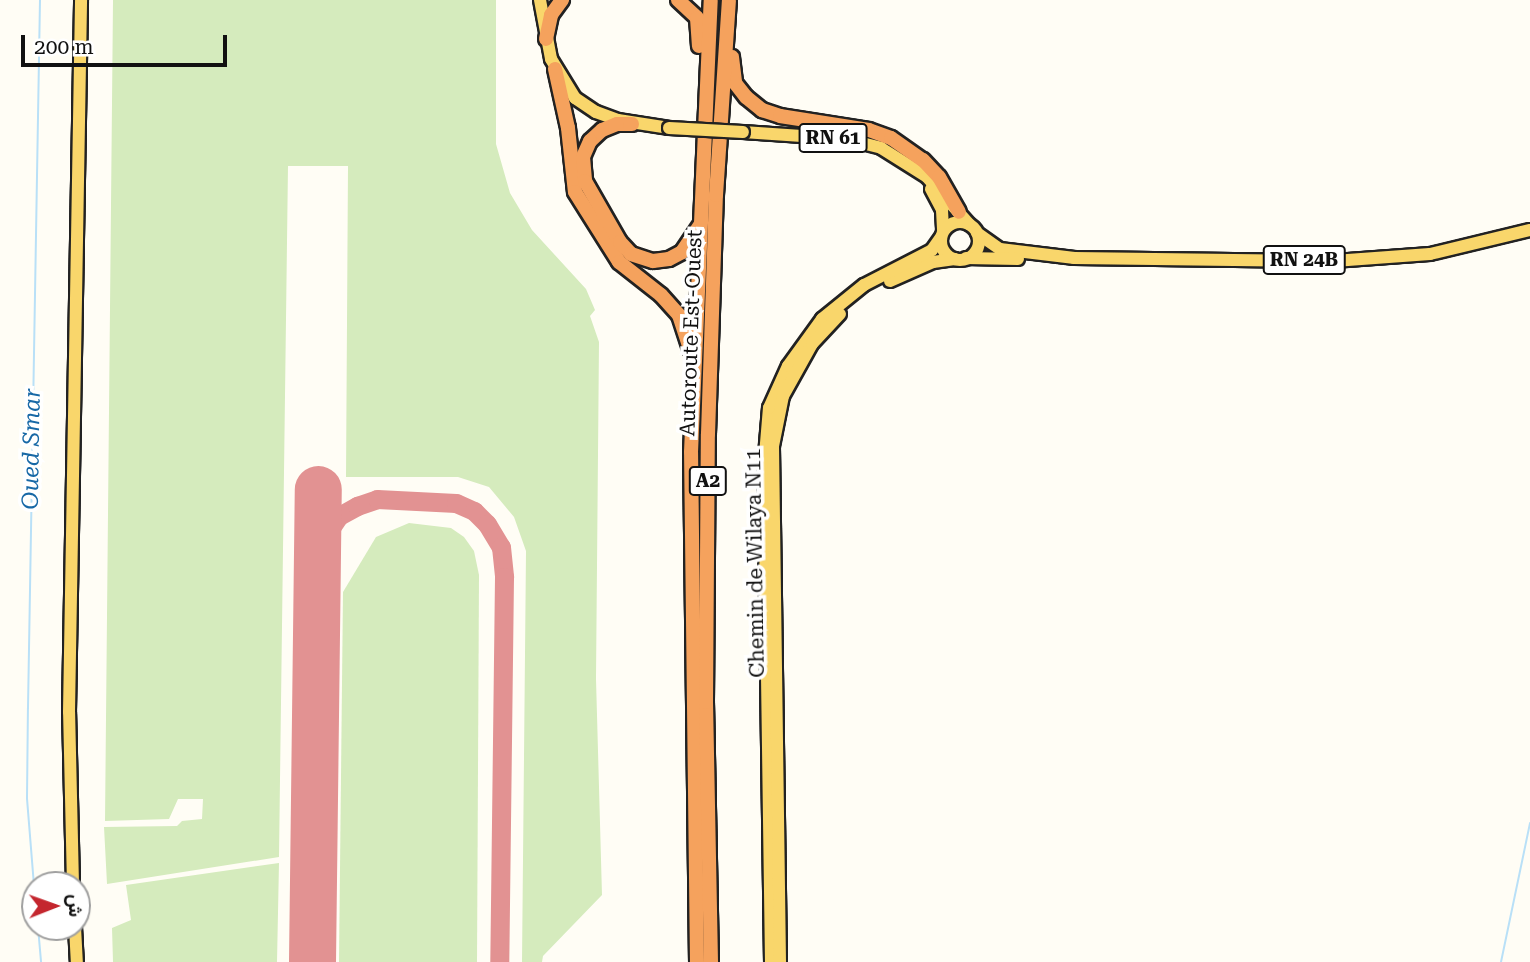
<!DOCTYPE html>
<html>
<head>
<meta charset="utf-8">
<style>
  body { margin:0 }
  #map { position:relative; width:1530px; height:962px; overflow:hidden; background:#fffdf5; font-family:"Roboto Serif",Vazirmatn,serif }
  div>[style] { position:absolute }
  .green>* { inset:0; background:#d5ebbd }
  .stream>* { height:2px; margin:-1px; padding:0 1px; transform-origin:1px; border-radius:1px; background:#b9e0f7 }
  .taxiway>* { height:19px; margin:-9.5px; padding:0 9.5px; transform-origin:9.5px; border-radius:9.5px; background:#e29292 }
  .runway>* { height:47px; margin:-23.5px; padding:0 23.5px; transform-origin:23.5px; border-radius:23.5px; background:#e29292 }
  .roads { filter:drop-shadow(2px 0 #222) drop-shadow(-2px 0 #222) drop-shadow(0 2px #222) drop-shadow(0 -2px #222) }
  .major>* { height:12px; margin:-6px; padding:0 6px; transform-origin:6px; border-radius:6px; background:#f9d66b }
  .major>.ring { margin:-6px; padding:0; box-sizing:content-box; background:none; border:12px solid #f9d66b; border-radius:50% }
  .highway>* { height:14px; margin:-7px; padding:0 7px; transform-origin:7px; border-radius:7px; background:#f5a25d }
  .bridges { filter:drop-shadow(2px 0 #222) drop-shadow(-2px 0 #222) drop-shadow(0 2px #222) drop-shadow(0 -2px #222) }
  .major-bridge>* { height:12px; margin:-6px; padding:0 6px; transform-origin:6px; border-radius:6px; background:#f9d66b }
  span { translate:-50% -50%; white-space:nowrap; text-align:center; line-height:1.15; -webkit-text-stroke:7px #fff; paint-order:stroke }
  .shield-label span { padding:2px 5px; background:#fff; border:2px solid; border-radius:5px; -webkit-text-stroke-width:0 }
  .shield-label { font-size:19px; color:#111; font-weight:700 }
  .street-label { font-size:21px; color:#111 }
  .water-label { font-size:23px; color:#1768a6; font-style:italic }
  .north { position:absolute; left:21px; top:871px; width:70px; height:70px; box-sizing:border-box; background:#fff; border:2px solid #a0a0a0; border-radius:50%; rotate:89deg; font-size:19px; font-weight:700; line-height:28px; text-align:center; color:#111 }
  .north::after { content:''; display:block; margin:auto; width:24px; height:32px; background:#c4262e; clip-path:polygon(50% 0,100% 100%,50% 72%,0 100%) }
  .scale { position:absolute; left:21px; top:35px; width:206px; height:32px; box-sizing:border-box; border:4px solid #111; border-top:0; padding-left:9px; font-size:21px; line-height:24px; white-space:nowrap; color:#111; -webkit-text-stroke:5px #fff; paint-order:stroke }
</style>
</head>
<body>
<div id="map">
  <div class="green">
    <i style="clip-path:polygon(113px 0,496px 0,496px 144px,510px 193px,532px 230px,586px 289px,595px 310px,590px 316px,599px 342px,596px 679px,602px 895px,543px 956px,542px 962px,522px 962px,526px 551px,514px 517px,489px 487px,458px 477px,346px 477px,348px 166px,288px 166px,279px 857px,107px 884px,104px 827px,177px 826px,182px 821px,202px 819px,203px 799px,178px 799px,169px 819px,105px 821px)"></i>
    <i style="clip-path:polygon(409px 523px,451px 528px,464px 537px,474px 551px,479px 575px,477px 962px,339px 962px,343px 592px,376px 537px)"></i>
    <i style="clip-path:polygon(279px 863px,277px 962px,113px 962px,112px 928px,131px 920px,126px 885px)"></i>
  </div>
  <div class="stream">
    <i style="left:35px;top:898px;width:100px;rotate:-94.6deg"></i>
    <i style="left:27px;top:798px;width:90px;rotate:-89.4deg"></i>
    <i style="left:28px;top:708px;width:708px;rotate:-89.03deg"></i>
    <i style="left:38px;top:927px;width:35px;rotate:85deg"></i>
    <i style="left:1501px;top:962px;width:142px;rotate:-78.2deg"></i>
  </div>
  <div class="taxiway">
    <i style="left:317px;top:561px;width:21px;rotate:-76deg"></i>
    <i style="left:322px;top:541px;width:30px;rotate:-56deg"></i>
    <i style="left:339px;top:516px;width:21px;rotate:-29deg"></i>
    <i style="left:357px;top:506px;width:21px;rotate:-19deg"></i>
    <i style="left:377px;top:499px;width:79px;rotate:2.9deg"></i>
    <i style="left:456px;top:503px;width:20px;rotate:24deg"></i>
    <i style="left:474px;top:511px;width:18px;rotate:45deg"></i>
    <i style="left:487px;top:524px;width:27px;rotate:59deg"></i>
    <i style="left:501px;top:547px;width:30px;rotate:84deg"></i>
    <i style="left:504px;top:577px;width:385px;rotate:90.7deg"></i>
  </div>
  <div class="runway">
    <i style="left:312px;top:962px;width:473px;rotate:-89.3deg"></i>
  </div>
  <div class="roads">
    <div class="major">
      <i style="left:540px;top:0;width:60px;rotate:79.4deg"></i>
      <i style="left:551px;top:59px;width:46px;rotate:58.4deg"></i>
      <i style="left:575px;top:98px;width:25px;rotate:34deg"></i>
      <i style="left:596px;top:112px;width:23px;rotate:20deg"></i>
      <i style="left:618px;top:120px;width:52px;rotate:8.9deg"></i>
      <i style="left:743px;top:132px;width:103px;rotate:3.9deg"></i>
      <i style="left:846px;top:139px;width:36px;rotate:14deg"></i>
      <i style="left:881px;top:148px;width:54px;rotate:32.2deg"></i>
      <i style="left:927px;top:177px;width:63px;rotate:48.2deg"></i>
      <i style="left:931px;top:189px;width:24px;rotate:62deg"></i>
      <i style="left:942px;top:210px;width:21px;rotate:87deg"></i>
      <i class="ring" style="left:941px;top:222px;width:26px;height:26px"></i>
      <i style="left:977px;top:233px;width:28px;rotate:35deg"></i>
      <i style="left:1000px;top:249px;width:75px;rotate:6.9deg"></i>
      <i style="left:1074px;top:258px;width:260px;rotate:0.7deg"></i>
      <i style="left:1334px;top:261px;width:96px;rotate:-4.2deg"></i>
      <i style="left:1430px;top:254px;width:103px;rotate:-13.5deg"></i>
      <i style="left:966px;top:258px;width:52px;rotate:1.1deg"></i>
      <i style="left:890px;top:281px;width:47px;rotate:-23.8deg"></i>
      <i style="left:933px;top:262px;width:22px;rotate:-8deg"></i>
      <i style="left:73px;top:885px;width:173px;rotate:-91.3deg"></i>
      <i style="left:69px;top:712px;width:712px;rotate:-89.03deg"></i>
      <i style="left:75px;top:927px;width:35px;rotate:87deg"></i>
      <i style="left:771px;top:962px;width:495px;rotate:-90.8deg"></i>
      <i style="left:764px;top:467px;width:59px;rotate:-85.2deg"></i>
      <i style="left:769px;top:408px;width:46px;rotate:-65.7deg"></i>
      <i style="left:788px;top:366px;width:58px;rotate:-54.1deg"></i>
      <i style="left:822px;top:319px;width:54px;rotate:-39deg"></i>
      <i style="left:864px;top:285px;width:76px;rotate:-27.2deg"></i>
      <i style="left:932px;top:250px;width:16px;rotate:-55deg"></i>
      <i style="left:780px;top:962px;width:516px;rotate:-90.78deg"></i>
      <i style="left:773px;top:446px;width:51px;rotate:-78.7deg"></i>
      <i style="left:783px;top:396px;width:60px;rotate:-60.9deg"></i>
      <i style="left:812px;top:344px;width:41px;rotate:-47deg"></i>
    </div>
    <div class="highway">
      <i style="left:678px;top:0;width:26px;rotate:43deg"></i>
      <i style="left:697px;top:18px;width:28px;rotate:86deg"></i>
      <i style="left:546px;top:39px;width:25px;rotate:-78deg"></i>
      <i style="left:551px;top:15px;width:19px;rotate:-54deg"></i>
      <i style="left:732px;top:57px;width:26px;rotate:83deg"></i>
      <i style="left:735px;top:83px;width:18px;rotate:52deg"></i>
      <i style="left:746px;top:97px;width:21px;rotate:39deg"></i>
      <i style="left:762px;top:110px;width:19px;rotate:18deg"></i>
      <i style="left:780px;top:116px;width:90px;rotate:8.9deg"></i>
      <i style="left:869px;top:130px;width:23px;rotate:20deg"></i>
      <i style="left:891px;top:138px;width:39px;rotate:35deg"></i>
      <i style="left:923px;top:160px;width:23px;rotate:47deg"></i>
      <i style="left:939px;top:177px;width:40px;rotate:60.3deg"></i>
      <i style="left:555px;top:69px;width:60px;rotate:77.6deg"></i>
      <i style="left:568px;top:128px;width:64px;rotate:83.8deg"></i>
      <i style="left:575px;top:192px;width:83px;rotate:57.8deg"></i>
      <i style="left:619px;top:262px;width:53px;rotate:38.2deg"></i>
      <i style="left:661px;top:295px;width:27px;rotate:48deg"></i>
      <i style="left:679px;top:315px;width:36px;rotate:72deg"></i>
      <i style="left:632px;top:124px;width:15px;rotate:180deg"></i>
      <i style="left:617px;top:124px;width:16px;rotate:158deg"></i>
      <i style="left:602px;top:130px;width:16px;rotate:137deg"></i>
      <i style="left:590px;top:141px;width:17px;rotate:114deg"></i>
      <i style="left:583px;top:157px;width:24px;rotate:85deg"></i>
      <i style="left:585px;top:181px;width:70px;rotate:60.2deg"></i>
      <i style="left:620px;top:242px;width:16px;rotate:47deg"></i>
      <i style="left:631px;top:254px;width:23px;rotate:18deg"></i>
      <i style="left:653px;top:261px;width:16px;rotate:-7deg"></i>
      <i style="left:669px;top:259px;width:15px;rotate:-28deg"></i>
      <i style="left:682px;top:252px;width:32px;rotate:-56deg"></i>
      <i style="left:697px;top:962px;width:510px;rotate:-90.67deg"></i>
      <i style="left:691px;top:452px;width:452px;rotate:-87.5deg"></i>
      <i style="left:711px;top:962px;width:260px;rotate:-91.1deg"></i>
      <i style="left:706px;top:702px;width:268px;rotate:-89.6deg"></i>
      <i style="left:708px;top:434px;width:239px;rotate:-88.1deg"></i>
      <i style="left:716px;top:195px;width:195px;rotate:-86.2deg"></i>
    </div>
  </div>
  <div class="bridges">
    <div class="major-bridge">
      <i style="left:669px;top:128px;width:74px;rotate:3.1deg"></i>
    </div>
  </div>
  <div class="shield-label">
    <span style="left:833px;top:138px">RN 61</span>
    <span style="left:1304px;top:260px">RN 24B</span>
    <span style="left:708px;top:481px">A2</span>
  </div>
  <div class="street-label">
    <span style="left:691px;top:333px;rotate:-88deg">Autoroute Est-Ouest</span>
    <span style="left:755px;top:563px;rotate:-91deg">Chemin de Wilaya N11</span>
  </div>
  <div class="water-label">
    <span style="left:32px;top:449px;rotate:-89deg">Oued Smar</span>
  </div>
  <div class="north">ش</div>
  <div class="scale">200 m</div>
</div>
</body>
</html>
